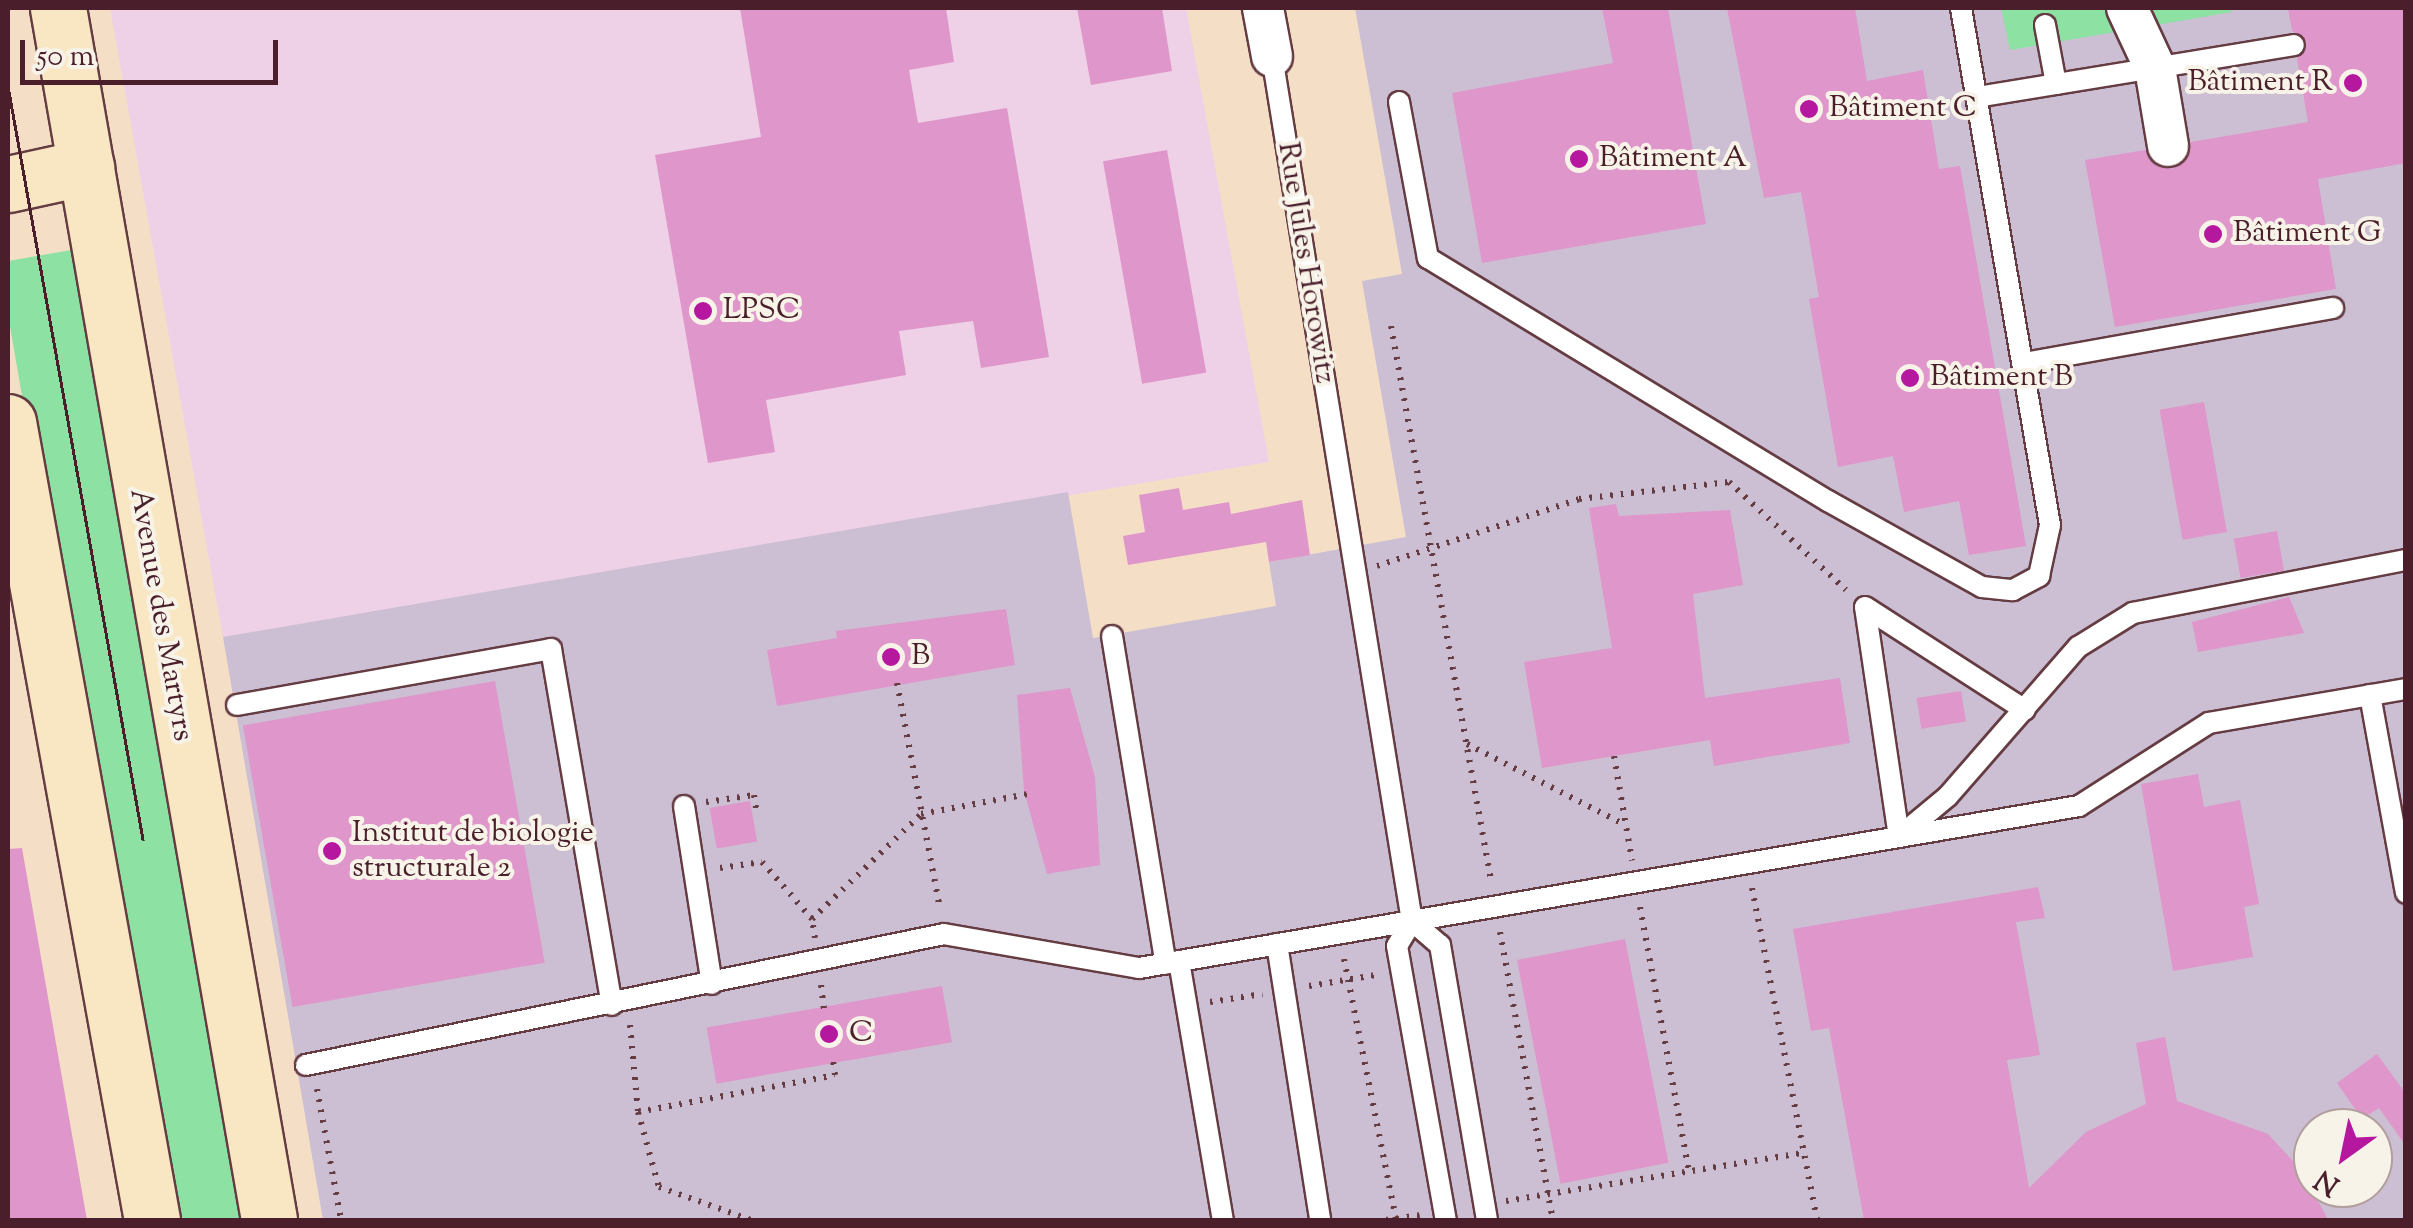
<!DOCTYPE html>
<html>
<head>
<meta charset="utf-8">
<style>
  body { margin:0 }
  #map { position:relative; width:2413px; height:1228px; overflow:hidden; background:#f4dfc6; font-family:"Sorts Mill Goudy",serif }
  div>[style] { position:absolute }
  .built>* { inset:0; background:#eed0e7 }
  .industrial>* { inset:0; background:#ccbed3 }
  .green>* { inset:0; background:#8ce1a3 }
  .building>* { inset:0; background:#df96ca; transform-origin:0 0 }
  .path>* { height:6px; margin-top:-3px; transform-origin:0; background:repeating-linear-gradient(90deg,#643c42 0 2.5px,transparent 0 10.5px) }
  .roads { filter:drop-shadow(2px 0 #643c42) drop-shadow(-2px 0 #643c42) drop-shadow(0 2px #643c42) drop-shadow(0 -2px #643c42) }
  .lane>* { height:20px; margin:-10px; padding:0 10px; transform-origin:10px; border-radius:10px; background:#fff }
  .street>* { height:40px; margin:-20px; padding:0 20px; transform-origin:20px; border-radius:20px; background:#fff }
  .secondary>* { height:55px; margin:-27.5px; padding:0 27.5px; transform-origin:27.5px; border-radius:27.5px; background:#f9e7c3 }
  .tram>* { height:2.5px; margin:-1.25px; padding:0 1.25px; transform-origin:1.25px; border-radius:1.25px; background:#4a1f2b }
  .dots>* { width:28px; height:28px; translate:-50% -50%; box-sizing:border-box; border:5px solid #f7f3e8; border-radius:50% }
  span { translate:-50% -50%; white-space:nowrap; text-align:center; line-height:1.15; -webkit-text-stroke:8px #f7f3e8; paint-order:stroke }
  .poi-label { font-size:30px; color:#4a1f2b }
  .right { translate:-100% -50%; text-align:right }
  .left { translate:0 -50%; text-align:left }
  .street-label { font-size:30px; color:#4a1f2b }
  .frame { position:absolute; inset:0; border:10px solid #4a1f2b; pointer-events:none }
  .north { position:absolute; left:2293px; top:1108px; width:100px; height:100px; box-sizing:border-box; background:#f7f3e8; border:2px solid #b29e9c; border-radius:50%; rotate:213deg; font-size:28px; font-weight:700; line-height:40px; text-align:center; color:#4a1f2b }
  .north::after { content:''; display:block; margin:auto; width:35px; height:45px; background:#b5179e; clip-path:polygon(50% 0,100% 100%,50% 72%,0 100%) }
  .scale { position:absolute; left:20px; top:40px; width:258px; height:45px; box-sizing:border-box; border:5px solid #4a1f2b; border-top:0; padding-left:12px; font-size:30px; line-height:35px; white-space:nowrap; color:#4a1f2b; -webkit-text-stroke:8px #f7f3e8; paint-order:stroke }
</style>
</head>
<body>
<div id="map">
  <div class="built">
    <i style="clip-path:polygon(110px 8px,1186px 8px,1269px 462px,223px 637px)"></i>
  </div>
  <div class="industrial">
    <i style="clip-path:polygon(evenodd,1355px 8px,2405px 8px,2405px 1220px,323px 1220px,223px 637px,1068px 492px,1093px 638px,1276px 606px,1269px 562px,1406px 537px,1362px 281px,1402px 274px,1355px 8px,2313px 1128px,2373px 1128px,2373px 1188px,2313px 1188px,2313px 1128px)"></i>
  </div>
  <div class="green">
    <i style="clip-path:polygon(2001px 8px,2230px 8px,2232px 12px,2010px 50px)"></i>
    <i style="clip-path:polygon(83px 248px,243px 1220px,172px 1220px,162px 1202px,8px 315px,8px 261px)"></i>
  </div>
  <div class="building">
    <i style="clip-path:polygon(740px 8px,946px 8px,954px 62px,909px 70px,918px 123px,1007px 108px,1049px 357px,981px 368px,973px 321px,899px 331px,906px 375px,766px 400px,775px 452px,708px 463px,655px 155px,761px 137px)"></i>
    <i style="clip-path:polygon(1077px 8px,1162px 8px,1172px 71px,1091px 85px)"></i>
    <i style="clip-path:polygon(1602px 8px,1668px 8px,1706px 224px,1482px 263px,1452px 93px,1613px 63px)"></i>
    <i style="clip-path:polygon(1727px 8px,1855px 8px,1867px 81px,1923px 70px,1939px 169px,1960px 166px,2026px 546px,1969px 555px,1959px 501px,1904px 512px,1893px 456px,1838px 467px,1809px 299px,1819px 297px,1801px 192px,1764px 198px)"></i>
    <i style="clip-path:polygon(2288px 8px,2406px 8px,2406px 163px,2318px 179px,2336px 289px,2115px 327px,2085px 160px,2145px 150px,2173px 169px,2191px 142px,2308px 122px,2297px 58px,2307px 42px,2292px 31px)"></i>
    <i style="left:1167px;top:150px;width:226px;height:65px;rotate:80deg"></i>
    <i style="left:2204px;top:402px;width:132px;height:45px;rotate:80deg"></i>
    <i style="clip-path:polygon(1179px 488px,1183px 510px,1229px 502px,1231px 514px,1302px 500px,1310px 555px,1269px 562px,1266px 542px,1128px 565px,1123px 536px,1145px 532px,1139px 495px)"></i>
    <i style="clip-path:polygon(1616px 504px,1619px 516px,1730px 510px,1743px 585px,1693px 594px,1705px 698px,1840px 678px,1850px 743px,1714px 766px,1710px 740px,1542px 768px,1524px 662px,1612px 648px,1589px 508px)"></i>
    <i style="left:2277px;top:531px;width:40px;height:44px;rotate:80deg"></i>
    <i style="clip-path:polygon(2289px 597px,2304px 633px,2198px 652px,2192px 622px)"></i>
    <i style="clip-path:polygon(1006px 609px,1015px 665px,777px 706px,767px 650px,837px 638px,836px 631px)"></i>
    <i style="left:495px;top:681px;width:286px;height:256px;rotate:80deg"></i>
    <i style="clip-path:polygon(1070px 688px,1095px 777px,1100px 865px,1047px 874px,1024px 791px,1017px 695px)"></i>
    <i style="left:1961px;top:691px;width:31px;height:45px;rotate:81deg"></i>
    <i style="clip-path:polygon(2198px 774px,2204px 807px,2240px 800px,2259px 904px,2244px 907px,2253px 957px,2173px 971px,2141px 784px)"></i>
    <i style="left:750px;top:801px;width:41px;height:41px;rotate:80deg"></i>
    <i style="clip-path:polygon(22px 848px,57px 1049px,87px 1220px,8px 1220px,8px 849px)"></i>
    <i style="clip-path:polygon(2038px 887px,2045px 918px,2016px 922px,2040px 1055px,2007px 1060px,2029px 1188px,2086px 1132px,2146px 1104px,2136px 1043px,2165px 1037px,2177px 1101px,2268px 1134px,2303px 1172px,2328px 1220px,1864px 1220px,1829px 1028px,1811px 1031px,1793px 929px)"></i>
    <i style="left:1625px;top:939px;width:228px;height:110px;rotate:79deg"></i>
    <i style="left:942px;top:986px;width:57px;height:239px;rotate:80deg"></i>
    <i style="clip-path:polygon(2377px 1054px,2406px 1094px,2406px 1146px,2379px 1108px,2362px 1119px,2337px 1083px)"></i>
  </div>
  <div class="path">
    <i style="left:1391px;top:326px;width:563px;rotate:79.77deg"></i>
    <i style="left:1377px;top:566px;width:213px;rotate:-18.3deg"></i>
    <i style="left:1579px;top:499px;width:151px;rotate:-6.5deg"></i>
    <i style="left:1729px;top:482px;width:159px;rotate:42.7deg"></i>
    <i style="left:897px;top:683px;width:229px;rotate:79.2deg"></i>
    <i style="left:1467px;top:744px;width:178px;rotate:27.1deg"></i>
    <i style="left:1614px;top:756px;width:106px;rotate:80.2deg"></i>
    <i style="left:706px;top:802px;width:49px;rotate:-8.3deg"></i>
    <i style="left:754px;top:795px;width:19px;rotate:81deg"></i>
    <i style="left:720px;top:868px;width:42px;rotate:-8.1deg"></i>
    <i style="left:762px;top:862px;width:76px;rotate:48.7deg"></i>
    <i style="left:1752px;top:888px;width:338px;rotate:78.9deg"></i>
    <i style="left:1640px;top:907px;width:269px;rotate:79.5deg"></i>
    <i style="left:1500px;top:932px;width:293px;rotate:79.6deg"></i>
    <i style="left:815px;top:938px;width:19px;rotate:-99deg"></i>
    <i style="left:812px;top:919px;width:151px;rotate:-43.9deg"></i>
    <i style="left:921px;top:814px;width:114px;rotate:-10.6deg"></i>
    <i style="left:1344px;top:959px;width:266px;rotate:78.7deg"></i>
    <i style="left:821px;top:985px;width:24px;rotate:83deg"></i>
    <i style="left:1309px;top:986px;width:68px;rotate:-9.3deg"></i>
    <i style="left:1210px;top:1002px;width:53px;rotate:-8.7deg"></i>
    <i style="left:630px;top:1025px;width:87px;rotate:84.7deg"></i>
    <i style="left:638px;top:1112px;width:78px;rotate:74.4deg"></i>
    <i style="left:659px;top:1187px;width:98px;rotate:19.7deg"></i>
    <i style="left:317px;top:1089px;width:133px;rotate:79.6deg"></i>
    <i style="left:638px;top:1112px;width:200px;rotate:-10.6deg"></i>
    <i style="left:835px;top:1075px;width:15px;rotate:-98deg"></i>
    <i style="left:1506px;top:1201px;width:301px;rotate:-9.2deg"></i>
    <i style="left:1386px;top:1220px;width:34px;rotate:-8deg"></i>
  </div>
  <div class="roads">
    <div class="lane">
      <i style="left:2045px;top:25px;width:60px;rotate:79.4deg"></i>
      <i style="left:1272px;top:56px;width:876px;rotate:80.81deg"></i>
      <i style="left:1412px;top:921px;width:37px;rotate:41deg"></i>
      <i style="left:1440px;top:945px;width:279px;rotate:80.3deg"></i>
      <i style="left:1977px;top:97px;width:321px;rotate:-9.3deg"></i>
      <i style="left:1399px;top:102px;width:159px;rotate:79.5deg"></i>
      <i style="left:1428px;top:258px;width:468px;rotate:31.3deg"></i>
      <i style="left:1828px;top:501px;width:176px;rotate:29.2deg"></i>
      <i style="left:1982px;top:587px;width:31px;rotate:6deg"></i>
      <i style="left:2013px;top:590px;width:30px;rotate:-28deg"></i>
      <i style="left:2039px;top:576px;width:52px;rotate:-77.8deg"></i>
      <i style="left:2050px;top:525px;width:525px;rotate:-99.77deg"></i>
      <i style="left:2024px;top:363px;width:314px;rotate:-10.1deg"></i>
      <i style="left:1112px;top:636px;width:332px;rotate:80.7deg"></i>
      <i style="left:2370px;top:695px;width:201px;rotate:79.7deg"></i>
      <i style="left:237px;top:705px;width:319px;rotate:-10.1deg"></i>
      <i style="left:551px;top:649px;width:361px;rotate:80.3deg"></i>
      <i style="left:684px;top:806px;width:180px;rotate:81.1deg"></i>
      <i style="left:1900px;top:836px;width:62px;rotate:-39.8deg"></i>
      <i style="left:1948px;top:796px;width:198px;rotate:-48.9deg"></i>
      <i style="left:2078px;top:647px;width:65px;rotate:-31.7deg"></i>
      <i style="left:2133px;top:613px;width:278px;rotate:-11deg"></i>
      <i style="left:1899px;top:837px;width:232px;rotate:-98.4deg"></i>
      <i style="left:1865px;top:607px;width:190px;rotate:32.8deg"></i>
      <i style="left:1412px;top:921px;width:29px;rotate:121deg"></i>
      <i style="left:1397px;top:946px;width:278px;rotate:79.9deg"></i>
      <i style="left:1277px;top:944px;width:279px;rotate:81.1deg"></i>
      <i style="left:1179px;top:961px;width:263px;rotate:80.4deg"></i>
      <i style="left:306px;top:1065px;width:651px;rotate:-11.6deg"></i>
      <i style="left:944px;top:934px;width:198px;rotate:9.9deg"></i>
      <i style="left:1139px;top:968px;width:954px;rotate:-9.78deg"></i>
      <i style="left:2079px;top:806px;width:154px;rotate:-32.6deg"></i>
      <i style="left:2209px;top:723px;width:200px;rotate:-9.8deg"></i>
    </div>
    <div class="street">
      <i style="left:1263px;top:8px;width:49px;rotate:79.4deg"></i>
      <i style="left:2127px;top:8px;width:66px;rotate:65deg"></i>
      <i style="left:2155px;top:68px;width:79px;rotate:80.5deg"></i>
    </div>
    <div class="secondary">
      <i style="left:58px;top:8px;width:1230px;rotate:80.12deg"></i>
      <i style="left:8px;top:184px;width:80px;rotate:-12.3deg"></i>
      <i style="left:8px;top:422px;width:811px;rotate:79.77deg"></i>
    </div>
  </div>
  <div class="tram">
    <i style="left:8px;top:86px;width:765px;rotate:79.84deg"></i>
  </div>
  <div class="dots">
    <i style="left:2353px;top:83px;background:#b5179e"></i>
    <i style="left:1809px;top:109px;background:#b5179e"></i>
    <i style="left:1579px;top:159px;background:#b5179e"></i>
    <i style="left:2213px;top:234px;background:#b5179e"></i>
    <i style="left:703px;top:311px;background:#b5179e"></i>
    <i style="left:1910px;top:378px;background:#b5179e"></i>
    <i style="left:891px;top:657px;background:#b5179e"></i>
    <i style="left:332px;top:851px;background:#b5179e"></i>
    <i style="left:829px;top:1034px;background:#b5179e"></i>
  </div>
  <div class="poi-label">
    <span class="right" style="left:2333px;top:83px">Bâtiment R</span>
    <span class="left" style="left:1829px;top:109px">Bâtiment C</span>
    <span class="left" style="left:1599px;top:159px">Bâtiment A</span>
    <span class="left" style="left:2233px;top:234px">Bâtiment G</span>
    <span class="left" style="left:723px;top:311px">LPSC</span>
    <span class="left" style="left:1930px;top:378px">Bâtiment B</span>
    <span class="left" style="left:911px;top:657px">B</span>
    <span class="left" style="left:352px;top:851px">Institut de biologie<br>structurale 2</span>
    <span class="left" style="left:849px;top:1034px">C</span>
  </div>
  <div class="street-label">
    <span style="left:1305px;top:263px;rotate:81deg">Rue Jules Horowitz</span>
    <span style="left:160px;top:615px;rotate:80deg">Avenue des Martyrs</span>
  </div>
  <div class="frame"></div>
  <div class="north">N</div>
  <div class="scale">50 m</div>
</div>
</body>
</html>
